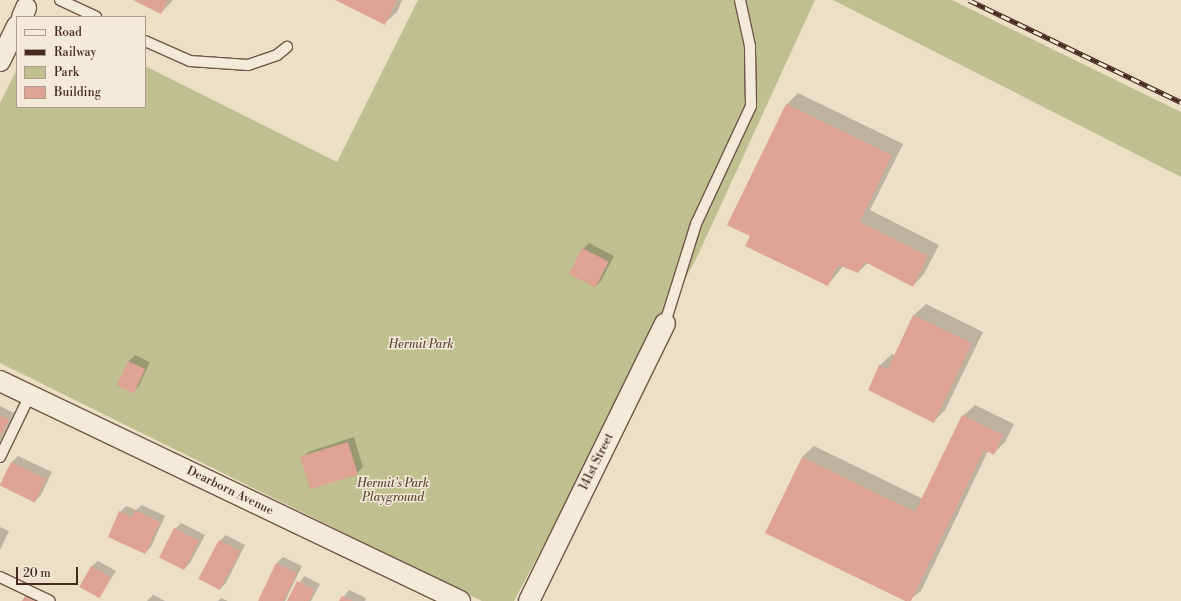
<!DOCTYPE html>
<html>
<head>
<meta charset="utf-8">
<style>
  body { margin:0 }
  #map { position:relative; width:1181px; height:601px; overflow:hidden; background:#eddfc6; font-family:"Libre Bodoni",serif }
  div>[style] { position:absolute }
  .green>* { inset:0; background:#bfc090 }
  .shadow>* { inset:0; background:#0003 }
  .building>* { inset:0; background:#dea393; transform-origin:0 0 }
  .roads { filter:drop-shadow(1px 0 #705646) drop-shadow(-1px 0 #705646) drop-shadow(0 1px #705646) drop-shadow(0 -1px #705646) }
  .lane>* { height:10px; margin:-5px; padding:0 5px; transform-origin:5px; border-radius:5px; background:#f3eada }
  .street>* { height:20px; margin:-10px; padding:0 10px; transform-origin:10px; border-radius:10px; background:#f3eada }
  .rail>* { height:4.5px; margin-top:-2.25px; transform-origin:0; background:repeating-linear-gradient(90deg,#f3eada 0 9px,#46291b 0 18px); box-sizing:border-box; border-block:1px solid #46291b }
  span { translate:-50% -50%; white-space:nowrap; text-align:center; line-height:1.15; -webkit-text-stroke:3px #f3eada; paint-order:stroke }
  .park-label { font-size:12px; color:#5e4732; font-style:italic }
  .street-label { font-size:12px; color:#46291b }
  .legend { position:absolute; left:16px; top:16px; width:130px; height:92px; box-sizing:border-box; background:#f3eada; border:1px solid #ae9d8e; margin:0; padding:5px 7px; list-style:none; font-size:12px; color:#46291b }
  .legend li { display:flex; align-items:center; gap:8px; height:20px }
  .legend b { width:20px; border:1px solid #ae9d8e }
  .scale { position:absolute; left:16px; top:567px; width:62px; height:18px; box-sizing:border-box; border:2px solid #46291b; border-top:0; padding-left:5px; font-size:12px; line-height:14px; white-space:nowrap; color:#46291b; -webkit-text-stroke:3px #f3eada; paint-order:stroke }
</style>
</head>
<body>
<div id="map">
  <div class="green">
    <i style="clip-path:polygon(418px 0,815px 0,698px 255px,514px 601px,482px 601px,0 363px,0 103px,17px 69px,17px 107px,145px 107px,145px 66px,337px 162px)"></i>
    <i style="clip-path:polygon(833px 0,952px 0,1181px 112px,1181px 177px)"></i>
  </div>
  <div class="shadow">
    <i style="clip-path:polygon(135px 0,173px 0,161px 13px)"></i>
    <i style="clip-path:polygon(337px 0,402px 0,397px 12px,385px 23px)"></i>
    <i style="clip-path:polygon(798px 93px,903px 144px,870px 210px,939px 245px,924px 274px,913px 286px,868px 263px,858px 272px,843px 266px,828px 285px,751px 235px,728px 224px,787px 104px)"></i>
    <i style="clip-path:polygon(589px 243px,614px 256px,601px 281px,595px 287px,583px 249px)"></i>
    <i style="clip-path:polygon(926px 304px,983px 332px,945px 410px,934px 421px,869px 390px,880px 365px,892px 354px,895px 356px,914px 315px)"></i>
    <i style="clip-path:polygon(135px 355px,150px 362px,139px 386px,133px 392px,117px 385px,129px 361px)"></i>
    <i style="clip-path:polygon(975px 405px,1014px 424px,1005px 442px,993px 454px,988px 451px,921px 591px,908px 601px,802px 457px,814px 446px,923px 499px,963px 416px)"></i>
    <i style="clip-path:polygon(0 406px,14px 413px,0 441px)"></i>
    <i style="clip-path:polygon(354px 437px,363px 467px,357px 473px,302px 458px,308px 452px)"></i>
    <i style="clip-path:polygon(18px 456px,52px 472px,41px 495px,35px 501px,1px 485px,12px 462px)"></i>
    <i style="clip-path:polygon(142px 505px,165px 516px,151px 547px,145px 553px,120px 512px,126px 506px,136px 510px)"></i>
    <i style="clip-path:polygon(181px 523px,205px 535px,190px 563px,184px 569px,175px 529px)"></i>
    <i style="clip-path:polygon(0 527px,9px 531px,0 550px)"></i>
    <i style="clip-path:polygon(226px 535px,245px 545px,226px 583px,220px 589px,220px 541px)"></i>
    <i style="clip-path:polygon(283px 557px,302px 566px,285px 601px,259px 601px,277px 563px)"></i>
    <i style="clip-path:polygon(98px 561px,116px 571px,100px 596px,91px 567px)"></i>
    <i style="clip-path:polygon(304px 576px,320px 584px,311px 601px,288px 601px)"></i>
    <i style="clip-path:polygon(349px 590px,366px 598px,365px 601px,340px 601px)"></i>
    <i style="clip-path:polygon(153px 595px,165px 601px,147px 601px)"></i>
    <i style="clip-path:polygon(221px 598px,228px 601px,218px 601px)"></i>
  </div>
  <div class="building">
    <i style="clip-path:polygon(133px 0,168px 0,161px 14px)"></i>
    <i style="clip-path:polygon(335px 0,397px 0,385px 25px)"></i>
    <i style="clip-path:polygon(786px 104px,892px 155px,860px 222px,928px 256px,913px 287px,865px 262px,858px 273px,838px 265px,828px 286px,745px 246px,750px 236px,727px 225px)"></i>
    <i style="left:582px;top:248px;width:30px;height:29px;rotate:27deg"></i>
    <i style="clip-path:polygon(913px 315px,972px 343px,934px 423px,868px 390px,879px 365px,888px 369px)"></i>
    <i style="left:128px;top:361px;width:19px;height:27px;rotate:25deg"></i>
    <i style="clip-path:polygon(0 415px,9px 420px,0 437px)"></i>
    <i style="clip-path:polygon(962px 415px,1003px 435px,994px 455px,984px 450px,911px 601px,905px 601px,765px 533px,802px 457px,915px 512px)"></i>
    <i style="left:348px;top:442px;width:34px;height:50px;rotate:73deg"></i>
    <i style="left:11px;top:462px;width:39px;height:26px;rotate:26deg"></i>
    <i style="clip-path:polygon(135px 510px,160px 522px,145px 554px,108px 537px,119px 511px,132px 517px)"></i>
    <i style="left:174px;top:528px;width:28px;height:33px;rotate:27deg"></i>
    <i style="left:219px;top:540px;width:24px;height:44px;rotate:28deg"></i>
    <i style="clip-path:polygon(276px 563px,297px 573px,283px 601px,258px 601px)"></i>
    <i style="left:91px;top:566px;width:23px;height:24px;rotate:29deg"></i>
    <i style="clip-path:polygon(297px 581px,315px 590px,309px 601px,287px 601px)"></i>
    <i style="clip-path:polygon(26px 594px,40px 601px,22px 601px)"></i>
    <i style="clip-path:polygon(342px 596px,353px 601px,339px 601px)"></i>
  </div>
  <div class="roads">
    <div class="lane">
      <i style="left:60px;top:0;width:40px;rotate:25deg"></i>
      <i style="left:145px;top:41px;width:49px;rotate:24deg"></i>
      <i style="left:190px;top:61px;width:58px;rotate:3.9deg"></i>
      <i style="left:248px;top:65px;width:31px;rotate:-19deg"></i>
      <i style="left:277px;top:55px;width:13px;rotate:-39deg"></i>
      <i style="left:665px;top:323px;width:104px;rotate:-72.6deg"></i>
      <i style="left:696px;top:224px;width:130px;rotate:-65deg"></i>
      <i style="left:751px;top:106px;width:60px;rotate:-91deg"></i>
      <i style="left:750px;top:46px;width:47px;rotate:-102.3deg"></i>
      <i style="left:0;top:457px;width:69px;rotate:-64.2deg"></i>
      <i style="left:0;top:577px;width:55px;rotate:25.6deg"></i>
    </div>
    <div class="street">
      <i style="left:22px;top:17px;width:10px;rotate:-66deg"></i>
      <i style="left:0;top:61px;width:39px;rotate:-64deg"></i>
      <i style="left:0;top:381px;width:510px;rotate:25.56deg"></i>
      <i style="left:529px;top:601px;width:309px;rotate:-63.9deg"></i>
    </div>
  </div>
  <div class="rail">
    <i style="left:969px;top:0;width:235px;rotate:25.7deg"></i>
  </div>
  <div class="park-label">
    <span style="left:421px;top:345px">Hermit Park</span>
    <span style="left:393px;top:491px">Hermit's Park<br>Playground</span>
  </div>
  <div class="street-label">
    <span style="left:597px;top:462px;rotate:-64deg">141st Street</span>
    <span style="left:230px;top:491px;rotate:26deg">Dearborn Avenue</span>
  </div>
  <ul class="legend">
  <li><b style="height:5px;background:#f3eada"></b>Road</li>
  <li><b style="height:5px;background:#46291b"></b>Railway</li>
  <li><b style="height:11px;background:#bfc090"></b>Park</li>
  <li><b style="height:11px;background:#dea393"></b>Building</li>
  </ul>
  <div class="scale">20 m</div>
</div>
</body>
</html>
